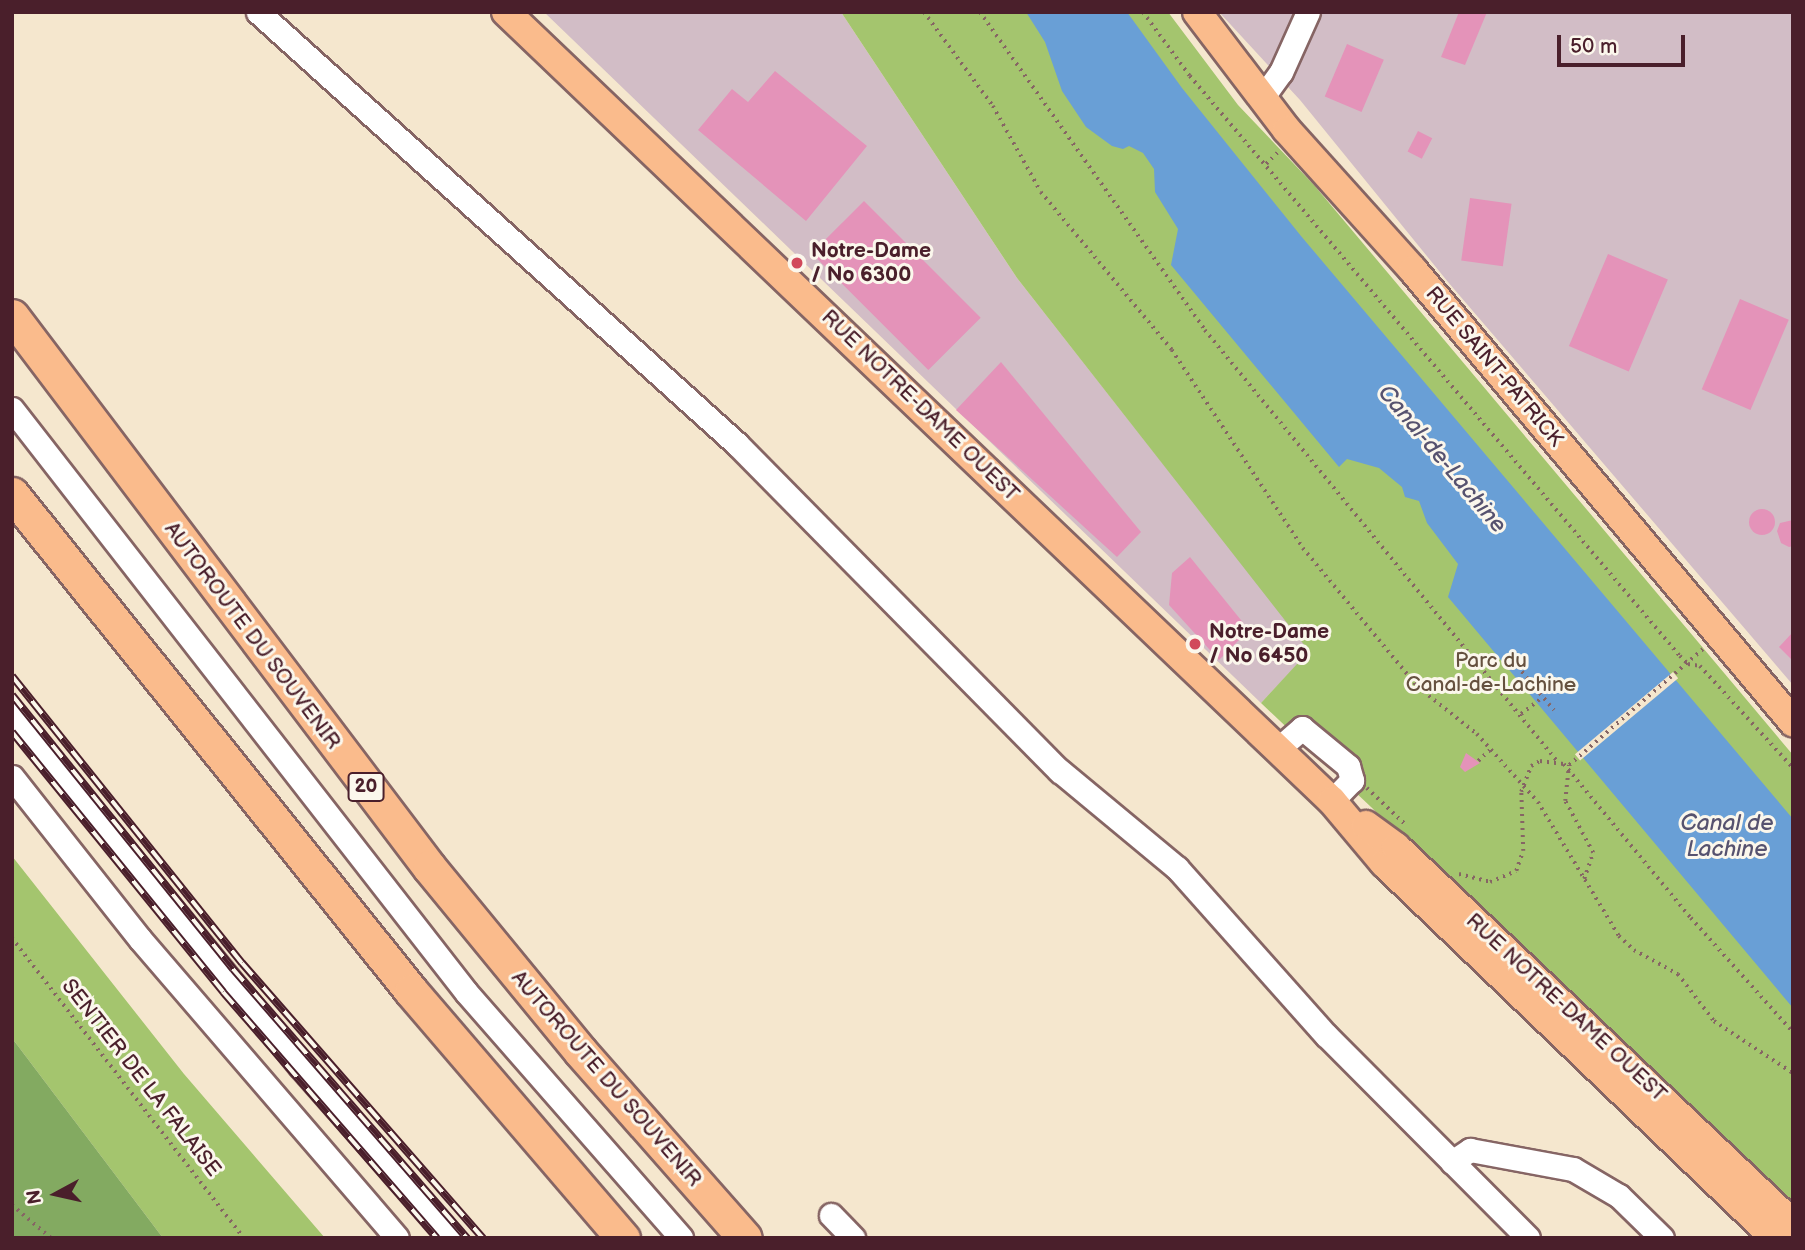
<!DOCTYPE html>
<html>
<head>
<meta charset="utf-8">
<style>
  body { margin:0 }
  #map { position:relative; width:1805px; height:1250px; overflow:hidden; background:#f5e7ce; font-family:"Balsamiq Sans",sans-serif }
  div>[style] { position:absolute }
  .industrial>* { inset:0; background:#d2bdc6 }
  .green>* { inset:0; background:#a4c56e }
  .forest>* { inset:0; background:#83aa61 }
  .water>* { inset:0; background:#699fd6 }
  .pier>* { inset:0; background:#f5e7ce; transform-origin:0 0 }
  .building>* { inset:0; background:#e493b9; transform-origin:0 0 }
  .round { border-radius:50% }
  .path>* { height:3.5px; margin-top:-1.75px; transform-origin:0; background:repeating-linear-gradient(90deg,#866564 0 2px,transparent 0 7px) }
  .roads { filter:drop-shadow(2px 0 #866564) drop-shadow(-2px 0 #866564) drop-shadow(0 2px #866564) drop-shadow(0 -2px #866564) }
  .minor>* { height:23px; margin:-11.5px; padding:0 11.5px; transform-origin:11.5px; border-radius:11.5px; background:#fff }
  .major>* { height:28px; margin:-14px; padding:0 14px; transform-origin:14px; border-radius:14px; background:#fabb8c }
  .highway>* { height:33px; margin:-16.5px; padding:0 16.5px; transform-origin:16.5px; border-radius:16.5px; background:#fabb8c }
  .rail>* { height:8px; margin-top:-4px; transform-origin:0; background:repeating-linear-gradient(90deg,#fbf7ec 0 16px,#4a1f2b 0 32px); box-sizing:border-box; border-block:2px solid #4a1f2b }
  .dots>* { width:19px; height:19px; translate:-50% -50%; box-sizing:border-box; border:4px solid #fbf7ec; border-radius:50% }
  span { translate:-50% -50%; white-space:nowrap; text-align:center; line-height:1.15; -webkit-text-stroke:6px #fbf7ec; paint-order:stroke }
  .shield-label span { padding:2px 5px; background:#fbf7ec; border:2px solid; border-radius:5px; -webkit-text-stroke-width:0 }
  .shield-label { font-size:19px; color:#4a1f2b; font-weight:700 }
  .poi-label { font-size:21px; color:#4a1f2b; font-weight:700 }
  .left { translate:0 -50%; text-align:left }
  .street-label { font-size:21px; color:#4a1f2b }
  .park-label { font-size:21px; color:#65513f }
  .water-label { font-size:23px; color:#56526f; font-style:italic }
  .frame { position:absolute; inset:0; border:14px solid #4a1f2b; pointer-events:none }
  .north { position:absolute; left:21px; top:1159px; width:70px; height:70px; -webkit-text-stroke:5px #fbf7ec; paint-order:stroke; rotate:262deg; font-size:19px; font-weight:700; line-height:28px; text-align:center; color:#4a1f2b }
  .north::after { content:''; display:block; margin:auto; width:24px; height:32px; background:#4a1f2b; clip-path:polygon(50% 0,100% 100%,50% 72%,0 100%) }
  .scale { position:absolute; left:1557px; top:35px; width:128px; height:32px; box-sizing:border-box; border:4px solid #4a1f2b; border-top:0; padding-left:9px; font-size:21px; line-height:24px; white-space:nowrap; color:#4a1f2b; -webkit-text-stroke:5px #fbf7ec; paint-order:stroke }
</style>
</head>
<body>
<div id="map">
  <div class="industrial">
    <i style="clip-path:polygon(544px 12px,841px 12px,1017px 278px,1310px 651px,1261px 703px)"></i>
    <i style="clip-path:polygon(1219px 12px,1793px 12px,1793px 685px,1448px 282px,1300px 100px)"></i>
  </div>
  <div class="green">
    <i style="clip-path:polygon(841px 12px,1168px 12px,1238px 105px,1314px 185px,1793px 755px,1793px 1206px,1261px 703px,1309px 651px,1017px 278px)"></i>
    <i style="clip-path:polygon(12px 856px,184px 1074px,325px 1238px,163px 1238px,12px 1038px)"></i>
  </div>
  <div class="forest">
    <i style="clip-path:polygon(12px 1038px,163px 1238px,12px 1238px)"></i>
  </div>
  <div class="water">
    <i style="clip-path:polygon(1026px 12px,1127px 12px,1182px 88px,1301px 236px,1793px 819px,1793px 1008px,1448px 597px,1458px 564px,1427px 523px,1419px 501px,1405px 497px,1402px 487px,1379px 468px,1347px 459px,1339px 467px,1171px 265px,1178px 229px,1155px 192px,1154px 169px,1143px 153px,1129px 146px,1123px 149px,1112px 146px,1086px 127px,1062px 91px,1045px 42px)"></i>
  </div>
  <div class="pier">
    <i style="left:1673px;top:672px;width:8px;height:128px;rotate:50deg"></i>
  </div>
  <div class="building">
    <i style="clip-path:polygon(1459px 12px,1487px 12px,1465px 65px,1441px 57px)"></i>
    <i style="left:1347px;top:44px;width:40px;height:57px;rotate:23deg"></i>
    <i style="clip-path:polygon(775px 71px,867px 146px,806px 221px,698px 130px,732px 89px,748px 102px)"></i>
    <i style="left:1418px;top:131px;width:16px;height:23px;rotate:27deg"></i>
    <i style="left:1470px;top:198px;width:42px;height:63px;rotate:8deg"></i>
    <i style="left:864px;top:201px;width:165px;height:74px;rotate:45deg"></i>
    <i style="left:1608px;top:254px;width:65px;height:100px;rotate:23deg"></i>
    <i style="left:1740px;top:299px;width:53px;height:98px;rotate:23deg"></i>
    <i style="clip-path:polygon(1001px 362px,1141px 532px,1117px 557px,956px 410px)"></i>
    <i class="round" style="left:1749px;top:509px;width:26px;height:26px"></i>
    <i style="clip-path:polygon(1793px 520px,1793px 546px,1789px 547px,1781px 543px,1777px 531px,1780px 523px)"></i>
    <i style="clip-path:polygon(1190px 557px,1249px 630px,1219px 660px,1169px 605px,1172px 573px)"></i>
    <i style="clip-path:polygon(1793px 632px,1793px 661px,1779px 647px)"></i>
    <i style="clip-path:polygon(1466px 753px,1480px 763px,1465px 772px,1460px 767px)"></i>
  </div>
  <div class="path">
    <i style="left:924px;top:12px;width:117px;rotate:53.7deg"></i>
    <i style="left:993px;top:106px;width:98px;rotate:60.8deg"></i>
    <i style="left:1041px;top:192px;width:205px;rotate:50.3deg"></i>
    <i style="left:1172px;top:350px;width:237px;rotate:56.5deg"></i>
    <i style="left:1303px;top:548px;width:180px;rotate:50.4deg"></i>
    <i style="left:1418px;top:687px;width:75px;rotate:38.5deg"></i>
    <i style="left:1477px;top:734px;width:91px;rotate:48.1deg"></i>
    <i style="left:1538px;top:802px;width:157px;rotate:58.8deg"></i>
    <i style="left:1619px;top:936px;width:21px;rotate:43deg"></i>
    <i style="left:1634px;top:950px;width:50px;rotate:28.6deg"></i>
    <i style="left:1678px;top:974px;width:59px;rotate:52.5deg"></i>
    <i style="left:1714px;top:1021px;width:95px;rotate:33.4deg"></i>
    <i style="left:980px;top:12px;width:390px;rotate:54.7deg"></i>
    <i style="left:1205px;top:330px;width:558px;rotate:50.75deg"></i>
    <i style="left:1143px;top:12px;width:79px;rotate:53.7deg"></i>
    <i style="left:1190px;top:76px;width:759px;rotate:49.81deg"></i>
    <i style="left:1680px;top:656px;width:11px;rotate:45deg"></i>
    <i style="left:1688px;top:664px;width:12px;rotate:9deg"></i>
    <i style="left:1700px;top:666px;width:138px;rotate:47.6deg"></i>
    <i style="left:1266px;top:164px;width:17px;rotate:-45deg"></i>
    <i style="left:1513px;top:661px;width:64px;rotate:50.1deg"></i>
    <i style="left:1521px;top:714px;width:28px;rotate:-38deg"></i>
    <i style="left:1478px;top:761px;width:18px;rotate:-43deg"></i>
    <i style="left:1367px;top:788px;width:55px;rotate:43.5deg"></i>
    <i style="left:1459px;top:874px;width:32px;rotate:14deg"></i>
    <i style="left:1490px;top:882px;width:28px;rotate:-23deg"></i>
    <i style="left:1516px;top:871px;width:21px;rotate:-71deg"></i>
    <i style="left:1523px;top:851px;width:59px;rotate:-91.9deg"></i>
    <i style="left:1521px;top:792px;width:28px;rotate:-69deg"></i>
    <i style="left:1531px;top:766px;width:10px;rotate:-29deg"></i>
    <i style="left:1540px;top:761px;width:24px;rotate:7deg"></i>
    <i style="left:1564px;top:764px;width:200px;rotate:50.5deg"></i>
    <i style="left:1691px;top:918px;width:153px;rotate:48.2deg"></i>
    <i style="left:1584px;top:879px;width:28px;rotate:-71deg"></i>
    <i style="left:1593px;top:853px;width:59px;rotate:-118.3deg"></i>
    <i style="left:1565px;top:801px;width:36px;rotate:-84deg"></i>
    <i style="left:1569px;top:765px;width:177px;rotate:-40.9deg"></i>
    <i style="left:12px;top:938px;width:379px;rotate:52.3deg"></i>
    <i style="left:12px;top:1205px;width:51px;rotate:40.2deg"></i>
  </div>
  <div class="roads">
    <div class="minor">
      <i style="left:258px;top:12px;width:645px;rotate:42.05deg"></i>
      <i style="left:737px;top:444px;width:460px;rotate:45.4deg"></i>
      <i style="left:1060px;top:771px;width:152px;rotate:39.7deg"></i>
      <i style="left:1177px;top:868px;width:224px;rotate:48.3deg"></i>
      <i style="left:1326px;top:1035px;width:286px;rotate:45.1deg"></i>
      <i style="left:1262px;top:98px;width:32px;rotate:-54deg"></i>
      <i style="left:1281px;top:72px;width:66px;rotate:-65.8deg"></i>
      <i style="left:12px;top:409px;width:739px;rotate:52.09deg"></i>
      <i style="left:466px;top:992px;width:327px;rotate:48.8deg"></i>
      <i style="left:12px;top:714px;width:455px;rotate:50.7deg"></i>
      <i style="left:300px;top:1066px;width:230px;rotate:48.5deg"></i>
      <i style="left:1278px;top:749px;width:32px;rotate:-41deg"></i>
      <i style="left:1302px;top:728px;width:60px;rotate:39.6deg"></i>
      <i style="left:1348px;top:766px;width:15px;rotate:74deg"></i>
      <i style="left:1352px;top:780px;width:29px;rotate:134deg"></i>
      <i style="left:12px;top:777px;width:206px;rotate:51.7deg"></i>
      <i style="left:140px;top:939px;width:394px;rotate:49.3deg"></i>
      <i style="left:1452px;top:1162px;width:22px;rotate:-34deg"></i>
      <i style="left:1470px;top:1150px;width:105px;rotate:10.5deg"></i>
      <i style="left:1573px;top:1169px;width:53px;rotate:30.4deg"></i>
      <i style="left:1619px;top:1196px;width:60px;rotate:44.3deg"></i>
      <i style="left:831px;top:1215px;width:32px;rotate:46deg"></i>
    </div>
    <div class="major">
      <i style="left:506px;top:12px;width:1142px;rotate:43.69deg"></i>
      <i style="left:1332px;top:801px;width:81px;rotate:50deg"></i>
      <i style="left:1384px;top:863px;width:542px;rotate:43.8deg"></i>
      <i style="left:1197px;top:12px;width:148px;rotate:52.7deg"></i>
      <i style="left:1287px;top:130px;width:188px;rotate:48deg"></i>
      <i style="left:1413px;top:270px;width:591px;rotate:49.95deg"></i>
      <i style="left:1366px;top:825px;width:37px;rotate:36deg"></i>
      <i style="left:1396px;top:847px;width:547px;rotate:43.52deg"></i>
    </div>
    <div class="highway">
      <i style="left:12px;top:316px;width:691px;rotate:52.88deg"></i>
      <i style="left:429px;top:867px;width:238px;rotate:50.6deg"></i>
      <i style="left:580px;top:1051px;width:249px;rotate:48.6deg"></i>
      <i style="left:12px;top:494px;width:637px;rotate:51.24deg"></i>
      <i style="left:411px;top:991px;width:326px;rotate:49.4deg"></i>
    </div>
  </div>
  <div class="rail">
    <i style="left:12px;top:676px;width:368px;rotate:51.3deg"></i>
    <i style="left:242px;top:963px;width:366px;rotate:48.8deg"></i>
    <i style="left:12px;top:695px;width:352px;rotate:51.1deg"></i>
    <i style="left:233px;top:969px;width:357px;rotate:49deg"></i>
    <i style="left:12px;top:732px;width:335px;rotate:50.9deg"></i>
    <i style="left:223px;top:992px;width:326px;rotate:49deg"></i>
  </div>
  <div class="dots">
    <i style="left:797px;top:263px;background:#d1495b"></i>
    <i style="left:1195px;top:644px;background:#d1495b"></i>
  </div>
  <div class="shield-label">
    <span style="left:366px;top:787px">20</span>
  </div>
  <div class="poi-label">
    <span class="left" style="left:811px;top:263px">Notre-Dame<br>/ No 6300</span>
    <span class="left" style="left:1209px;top:644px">Notre-Dame<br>/ No 6450</span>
  </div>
  <div class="street-label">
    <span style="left:1494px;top:367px;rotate:50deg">RUE SAINT-PATRICK</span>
    <span style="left:920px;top:406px;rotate:44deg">RUE NOTRE-DAME OUEST</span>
    <span style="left:252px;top:636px;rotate:53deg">AUTOROUTE DU SOUVENIR</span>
    <span style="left:1566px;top:1008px;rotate:43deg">RUE NOTRE-DAME OUEST</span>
    <span style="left:141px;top:1078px;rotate:52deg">SENTIER DE LA FALAISE</span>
    <span style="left:606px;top:1079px;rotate:49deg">AUTOROUTE DU SOUVENIR</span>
  </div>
  <div class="park-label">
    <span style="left:1491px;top:673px">Parc du<br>Canal-de-Lachine</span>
  </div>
  <div class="water-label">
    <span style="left:1442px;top:459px;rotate:50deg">Canal-de-Lachine</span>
    <span style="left:1727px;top:836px">Canal de<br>Lachine</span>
  </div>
  <div class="frame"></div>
  <div class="north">N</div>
  <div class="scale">50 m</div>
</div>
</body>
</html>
